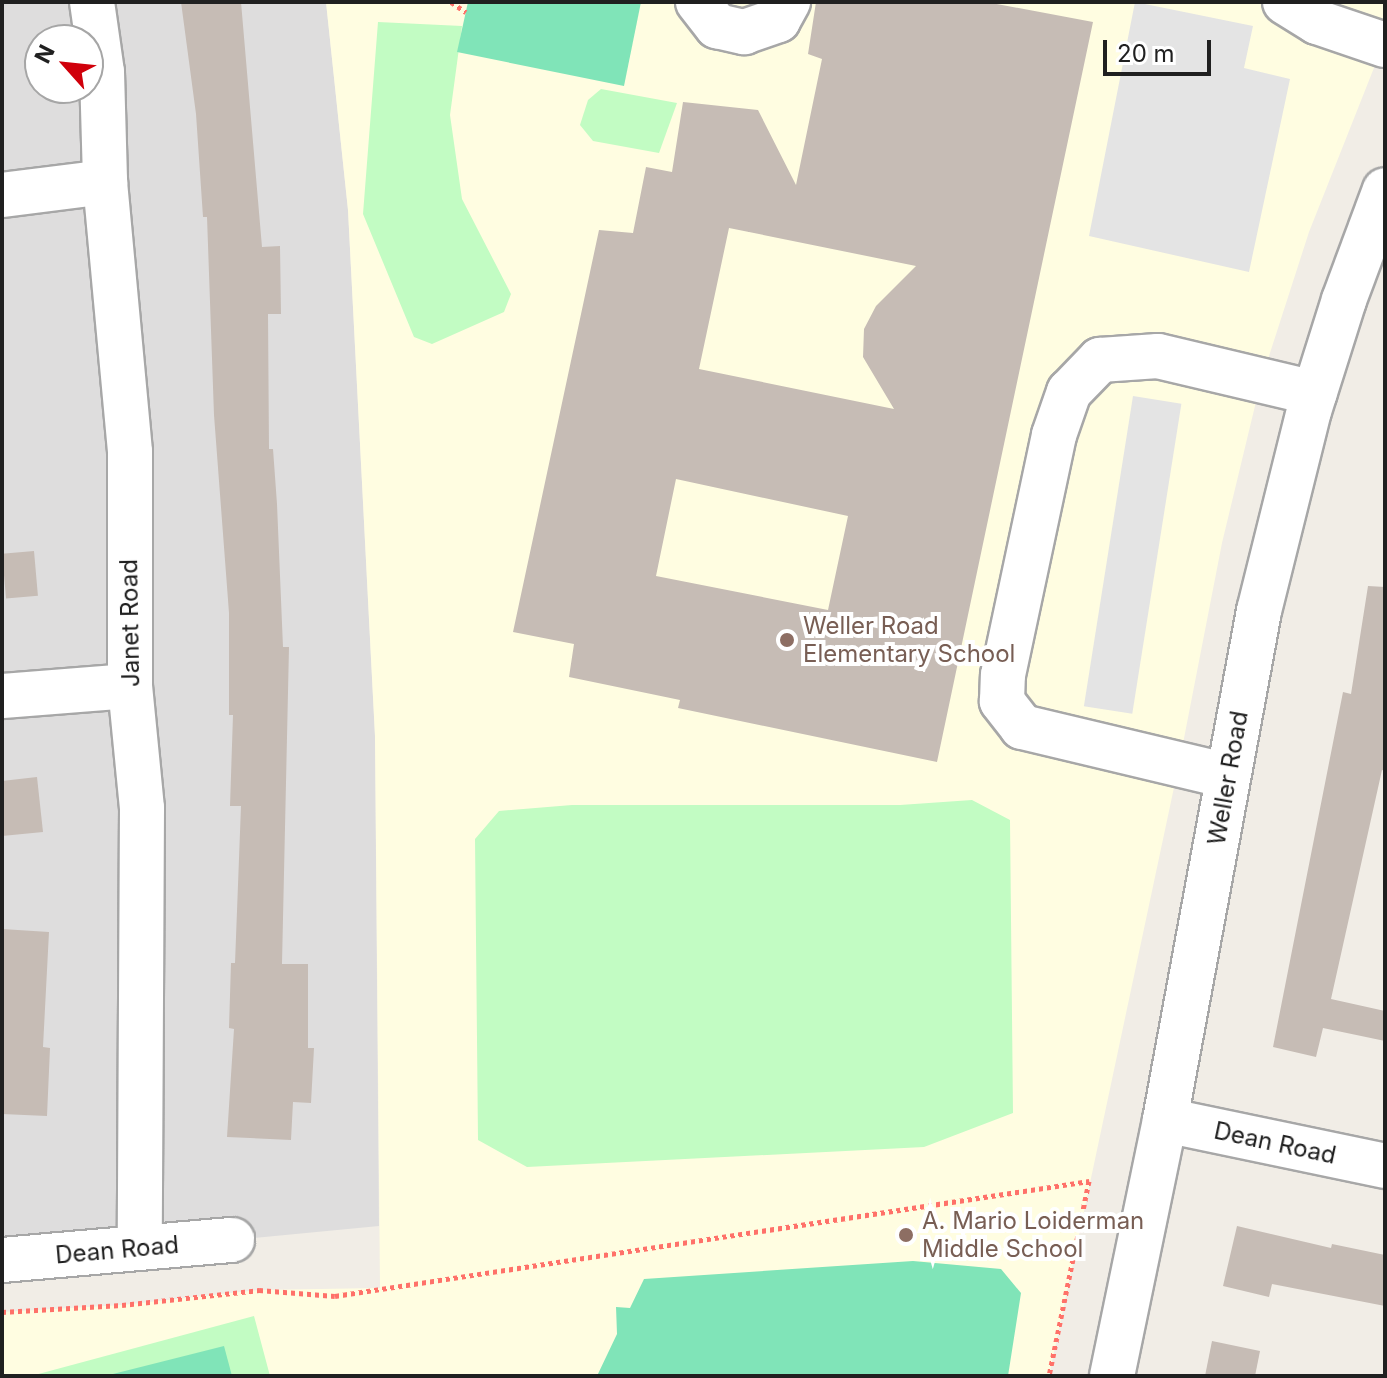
<!DOCTYPE html>
<html>
<head>
<meta charset="utf-8">
<style>
  body { margin:0 }
  #map { position:relative; width:1387px; height:1378px; overflow:hidden; background:#f1ede6; font-family:Inter,sans-serif }
  div>[style] { position:absolute }
  .residential>* { inset:0; background:#dedddd }
  .education>* { inset:0; background:#fffde1 }
  .park>* { inset:0; background:#c2fcc3 }
  .pitch>* { inset:0; background:#80e4b8 }
  .parking>* { inset:0; background:#e4e4e4; transform-origin:0 0 }
  .building>* { inset:0; background:#c6bcb5; transform-origin:0 0 }
  .path>* { height:5px; margin-top:-2.5px; transform-origin:0; background:repeating-linear-gradient(90deg,#ff7169 0 4px,transparent 0 8px) }
  .roads { filter:drop-shadow(2px 0 #a7a7a7) drop-shadow(-2px 0 #a7a7a7) drop-shadow(0 2px #a7a7a7) drop-shadow(0 -2px #a7a7a7) }
  .minor>* { height:44px; margin:-22px; padding:0 22px; transform-origin:22px; border-radius:22px; background:#fff }
  .dots>* { width:22px; height:22px; translate:-50% -50%; box-sizing:border-box; border:4px solid #fff; border-radius:50% }
  span { translate:-50% -50%; white-space:nowrap; text-align:center; line-height:1.15; -webkit-text-stroke:8px #fff; paint-order:stroke }
  .street-label { font-size:24px; color:#202020 }
  .education-label { font-size:24px; color:#785e54 }
  .left { translate:0 -50%; text-align:left }
  .frame { position:absolute; inset:0; border:4px solid #202020; pointer-events:none }
  .north { position:absolute; left:24px; top:24px; width:80px; height:80px; box-sizing:border-box; background:#fff; border:2px solid #a6a6a6; border-radius:50%; rotate:297deg; font-size:22px; font-weight:700; line-height:32px; text-align:center; color:#202020 }
  .north::after { content:''; display:block; margin:auto; width:28px; height:36px; background:#d0000b; clip-path:polygon(50% 0,100% 100%,50% 72%,0 100%) }
  .scale { position:absolute; left:1103px; top:40px; width:108px; height:36px; box-sizing:border-box; border:4px solid #202020; border-top:0; padding-left:10px; font-size:24px; line-height:28px; white-space:nowrap; color:#202020; -webkit-text-stroke:6px #fff; paint-order:stroke }
</style>
</head>
<body>
<div id="map">
  <div class="residential">
    <i style="clip-path:polygon(evenodd,2px 2px,326px 2px,348px 210px,375px 736px,379px 1226px,232px 1240px,2px 1254px,2px 2px,40px 40px,88px 40px,88px 88px,40px 88px,40px 40px)"></i>
  </div>
  <div class="education">
    <i style="clip-path:polygon(326px 2px,1385px 2px,1385px 40px,1309px 232px,1261px 381px,1222px 543px,1179px 764px,1049px 1376px,2px 1376px,2px 1312px,122px 1305px,259px 1290px,380px 1288px,375px 736px,348px 210px)"></i>
  </div>
  <div class="park">
    <i style="clip-path:polygon(378px 22px,462px 26px,450px 115px,462px 199px,511px 294px,504px 312px,432px 344px,414px 337px,363px 214px)"></i>
    <i style="clip-path:polygon(601px 89px,677px 103px,659px 153px,593px 141px,580px 125px,588px 100px)"></i>
    <i style="clip-path:polygon(972px 800px,1010px 820px,1013px 1113px,924px 1147px,527px 1167px,478px 1140px,475px 839px,499px 811px,572px 805px,900px 805px)"></i>
    <i style="clip-path:polygon(254px 1316px,270px 1376px,31px 1376px)"></i>
  </div>
  <div class="pitch">
    <i style="clip-path:polygon(468px 2px,641px 2px,624px 86px,457px 52px)"></i>
    <i style="clip-path:polygon(913px 1261px,1001px 1269px,1021px 1293px,1008px 1376px,597px 1376px,617px 1334px,616px 1307px,630px 1308px,644px 1279px)"></i>
    <i style="clip-path:polygon(224px 1346px,232px 1376px,105px 1376px)"></i>
  </div>
  <div class="parking">
    <i style="clip-path:polygon(1135px 2px,1253px 26px,1244px 68px,1290px 79px,1249px 272px,1089px 236px)"></i>
    <i style="left:1133px;top:396px;width:49px;height:314px;rotate:9deg"></i>
  </div>
  <div class="building">
    <i style="clip-path:polygon(181px 2px,241px 2px,262px 247px,280px 246px,281px 314px,268px 314px,269px 449px,273px 449px,277px 504px,283px 647px,289px 647px,282px 964px,308px 964px,308px 1048px,314px 1048px,311px 1103px,293px 1102px,291px 1140px,227px 1137px,234px 1029px,229px 1028px,231px 963px,235px 963px,241px 806px,230px 806px,233px 715px,229px 715px,229px 613px,214px 415px,207px 217px,203px 217px,196px 114px)"></i>
    <i style="clip-path:polygon(evenodd,816px 2px,986px 2px,1093px 22px,937px 762px,678px 708px,680px 700px,569px 677px,574px 644px,513px 632px,599px 230px,633px 233px,646px 167px,672px 172px,683px 102px,758px 110px,796px 185px,822px 59px,808px 54px,816px 2px,729px 228px,916px 266px,876px 306px,864px 329px,863px 357px,894px 409px,699px 369px,729px 228px,816px 2px,676px 479px,848px 516px,828px 610px,656px 576px,676px 479px)"></i>
    <i style="left:34px;top:551px;width:45px;height:32px;rotate:85deg"></i>
    <i style="clip-path:polygon(1368px 586px,1385px 587px,1385px 771px,1382px 770px,1331px 999px,1385px 1011px,1385px 1041px,1323px 1028px,1316px 1057px,1273px 1047px,1343px 692px,1351px 694px)"></i>
    <i style="clip-path:polygon(37px 777px,43px 832px,2px 836px,2px 781px)"></i>
    <i style="clip-path:polygon(2px 929px,49px 932px,43px 1047px,50px 1048px,47px 1116px,2px 1114px)"></i>
    <i style="clip-path:polygon(1237px 1226px,1331px 1248px,1332px 1244px,1385px 1255px,1385px 1306px,1272px 1284px,1269px 1297px,1223px 1286px)"></i>
    <i style="clip-path:polygon(1212px 1341px,1260px 1351px,1255px 1376px,1205px 1376px)"></i>
  </div>
  <div class="path">
    <i style="left:451px;top:2px;width:18px;rotate:34deg"></i>
    <i style="left:2px;top:1312px;width:120px;rotate:-3.3deg"></i>
    <i style="left:122px;top:1305px;width:138px;rotate:-6.2deg"></i>
    <i style="left:259px;top:1290px;width:76px;rotate:4.5deg"></i>
    <i style="left:335px;top:1296px;width:763px;rotate:-8.67deg"></i>
    <i style="left:1089px;top:1181px;width:199px;rotate:101.6deg"></i>
  </div>
  <div class="roads">
    <div class="minor">
      <i style="left:92px;top:2px;width:71px;rotate:81.9deg"></i>
      <i style="left:102px;top:72px;width:110px;rotate:88.4deg"></i>
      <i style="left:105px;top:182px;width:271px;rotate:84.7deg"></i>
      <i style="left:130px;top:452px;width:234px;rotate:90deg"></i>
      <i style="left:130px;top:686px;width:123px;rotate:84.4deg"></i>
      <i style="left:142px;top:808px;width:438px;rotate:90.3deg"></i>
      <i style="left:698px;top:2px;width:31px;rotate:52deg"></i>
      <i style="left:717px;top:26px;width:28px;rotate:13deg"></i>
      <i style="left:744px;top:32px;width:36px;rotate:-19deg"></i>
      <i style="left:778px;top:20px;width:21px;rotate:-61deg"></i>
      <i style="left:1285px;top:2px;width:38px;rotate:32deg"></i>
      <i style="left:1317px;top:22px;width:72px;rotate:18.7deg"></i>
      <i style="left:2px;top:195px;width:104px;rotate:-7.2deg"></i>
      <i style="left:2px;top:696px;width:128px;rotate:-4.5deg"></i>
      <i style="left:1228px;top:776px;width:212px;rotate:-166.6deg"></i>
      <i style="left:1022px;top:727px;width:33px;rotate:-128deg"></i>
      <i style="left:1002px;top:701px;width:26px;rotate:-88deg"></i>
      <i style="left:1003px;top:675px;width:245px;rotate:-78deg"></i>
      <i style="left:1054px;top:435px;width:46px;rotate:-70.8deg"></i>
      <i style="left:1069px;top:392px;width:45px;rotate:-45.9deg"></i>
      <i style="left:1100px;top:360px;width:58px;rotate:-3.9deg"></i>
      <i style="left:1158px;top:356px;width:161px;rotate:13.3deg"></i>
      <i style="left:1165px;top:1120px;width:225px;rotate:11.8deg"></i>
      <i style="left:2px;top:1260px;width:231px;rotate:-5deg"></i>
      <i style="left:1112px;top:1376px;width:261px;rotate:-78.3deg"></i>
      <i style="left:1165px;top:1120px;width:518px;rotate:-79.54deg"></i>
      <i style="left:1259px;top:611px;width:206px;rotate:-76deg"></i>
      <i style="left:1309px;top:411px;width:116px;rotate:-72.5deg"></i>
      <i style="left:1344px;top:300px;width:117px;rotate:-69.6deg"></i>
    </div>
  </div>
  <div class="dots">
    <i style="left:787px;top:640px;background:#8d6e63"></i>
    <i style="left:906px;top:1235px;background:#8d6e63"></i>
  </div>
  <div class="street-label">
    <span style="left:130px;top:623px;rotate:-91deg">Janet Road</span>
    <span style="left:1228px;top:778px;rotate:-80deg">Weller Road</span>
    <span style="left:1275px;top:1143px;rotate:12deg">Dean Road</span>
    <span style="left:117px;top:1250px;rotate:-5deg">Dean Road</span>
  </div>
  <div class="education-label">
    <span class="left" style="left:803px;top:640px">Weller Road<br>Elementary School</span>
    <span class="left" style="left:922px;top:1235px">A. Mario Loiderman<br>Middle School</span>
  </div>
  <div class="frame"></div>
  <div class="north">N</div>
  <div class="scale">20 m</div>
</div>
</body>
</html>
